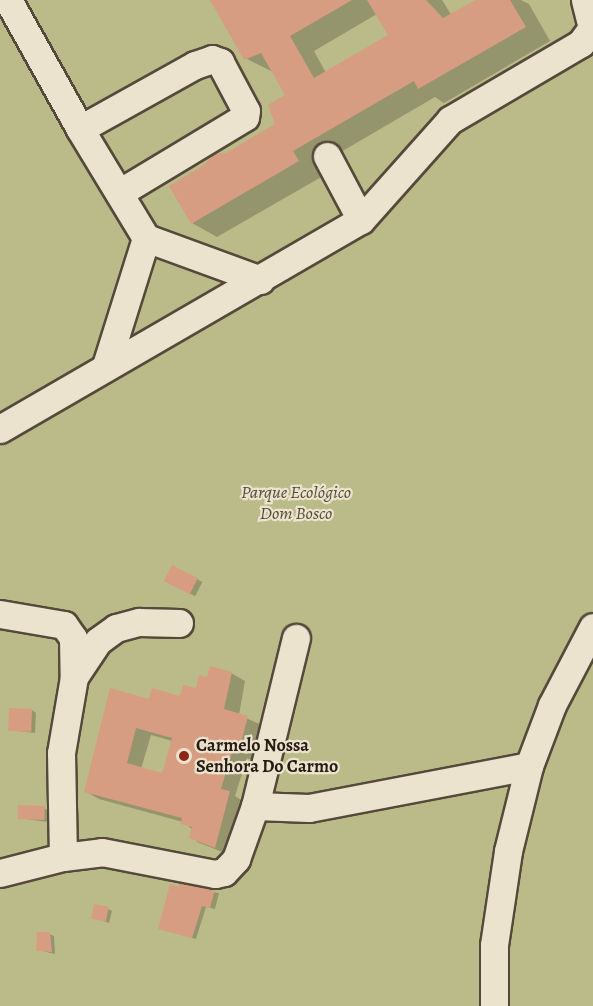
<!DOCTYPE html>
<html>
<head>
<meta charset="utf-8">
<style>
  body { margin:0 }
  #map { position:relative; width:593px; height:1006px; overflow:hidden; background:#e0d4b4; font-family:Alegreya,serif }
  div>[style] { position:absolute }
  .green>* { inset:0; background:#babb88; transform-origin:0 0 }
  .shadow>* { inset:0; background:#0003; transform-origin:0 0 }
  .building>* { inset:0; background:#d79d82; transform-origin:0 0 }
  .roads { filter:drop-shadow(2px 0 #56493b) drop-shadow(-2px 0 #56493b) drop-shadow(0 2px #56493b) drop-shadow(0 -2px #56493b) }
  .minor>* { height:27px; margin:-13.5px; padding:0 13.5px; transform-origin:13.5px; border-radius:13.5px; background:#ebe3ce }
  .dots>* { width:16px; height:16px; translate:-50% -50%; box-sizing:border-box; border:3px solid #ebe3ce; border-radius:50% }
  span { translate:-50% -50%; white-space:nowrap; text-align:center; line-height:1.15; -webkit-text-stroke:4.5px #ebe3ce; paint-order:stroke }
  .park-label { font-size:18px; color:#544b36; font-style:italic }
  .poi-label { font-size:18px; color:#281b13; font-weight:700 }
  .left { translate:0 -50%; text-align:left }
</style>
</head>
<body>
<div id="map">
  <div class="green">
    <i style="left:0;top:0;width:593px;height:1006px"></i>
  </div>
  <div class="shadow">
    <i style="clip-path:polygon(evenodd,211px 0,442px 0,452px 16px,483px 0,521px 0,529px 4px,550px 41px,444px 103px,435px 97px,317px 166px,323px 176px,217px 237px,192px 223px,277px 125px,287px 96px,273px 72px,245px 58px,211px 0,377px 14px,390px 36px,326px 73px,314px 51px,377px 14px)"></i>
    <i style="left:173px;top:567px;width:33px;height:16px;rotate:27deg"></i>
    <i style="clip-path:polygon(evenodd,231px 673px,245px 681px,239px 715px,262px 725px,252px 760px,247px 758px,235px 796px,243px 801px,230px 855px,197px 842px,192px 829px,183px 822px,99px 799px,85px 791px,150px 700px,181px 697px,197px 690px,209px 678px,231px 673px,151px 735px,172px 741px,163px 774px,141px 769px,151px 735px)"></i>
    <i style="clip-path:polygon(32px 710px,36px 713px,35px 733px,10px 730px)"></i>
    <i style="clip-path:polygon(44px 808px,48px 810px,48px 822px,18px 818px)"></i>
    <i style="clip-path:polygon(171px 886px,219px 893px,215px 909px,206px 907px,196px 939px,164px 930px)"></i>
    <i style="clip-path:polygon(108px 909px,112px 911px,109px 923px,92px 917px)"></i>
    <i style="clip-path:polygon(49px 934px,54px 936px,55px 954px,38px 950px)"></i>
  </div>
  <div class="building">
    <i style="clip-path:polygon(210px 0,352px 0,290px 36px,314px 78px,388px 35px,367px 0,426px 0,443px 18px,476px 0,510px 0,526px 27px,418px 89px,414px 81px,293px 151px,299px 161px,191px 224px,169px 186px,204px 165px,214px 154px,226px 153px,275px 124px,268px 105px,285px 95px,261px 53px,244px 60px)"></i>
    <i style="left:172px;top:565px;width:29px;height:18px;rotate:27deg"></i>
    <i style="clip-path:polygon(evenodd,210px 666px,232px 672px,224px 709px,248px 716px,238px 754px,232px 752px,221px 789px,230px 791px,215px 848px,189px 838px,192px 827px,181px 824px,182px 818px,84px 792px,110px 688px,149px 699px,152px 688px,180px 696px,183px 685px,196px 688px,199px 675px,207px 677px,210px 666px,136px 728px,172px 738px,162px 773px,127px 763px,136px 728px)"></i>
    <i style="left:9px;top:708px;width:23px;height:23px;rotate:2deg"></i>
    <i style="left:18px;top:805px;width:27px;height:14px;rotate:2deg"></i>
    <i style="clip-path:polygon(180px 883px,215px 889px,210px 908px,202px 906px,192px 938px,158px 929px,170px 884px,179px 887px)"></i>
    <i style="left:94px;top:904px;width:15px;height:15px;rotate:11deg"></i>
    <i style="clip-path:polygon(37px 932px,50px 932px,52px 952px,36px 951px)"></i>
  </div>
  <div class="roads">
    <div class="minor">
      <i style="left:8px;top:0;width:148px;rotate:60.8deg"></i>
      <i style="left:80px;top:129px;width:127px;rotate:58.8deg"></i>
      <i style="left:146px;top:238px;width:134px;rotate:107.4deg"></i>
      <i style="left:80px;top:129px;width:132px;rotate:-29.1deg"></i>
      <i style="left:195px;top:65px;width:18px;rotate:-19deg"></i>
      <i style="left:212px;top:59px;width:9px;rotate:21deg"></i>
      <i style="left:220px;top:62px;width:55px;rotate:62deg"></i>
      <i style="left:246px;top:111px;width:6px;rotate:99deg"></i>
      <i style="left:245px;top:117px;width:147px;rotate:148.9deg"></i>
      <i style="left:327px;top:156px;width:72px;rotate:62deg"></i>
      <i style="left:146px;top:238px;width:122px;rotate:20.1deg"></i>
      <i style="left:0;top:429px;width:417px;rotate:-30.1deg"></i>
      <i style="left:361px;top:220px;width:134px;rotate:-48.3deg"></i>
      <i style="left:450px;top:120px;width:152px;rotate:-30.4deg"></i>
      <i style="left:581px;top:43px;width:19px;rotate:-54deg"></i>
      <i style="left:592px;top:28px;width:29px;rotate:-104deg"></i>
      <i style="left:0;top:614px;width:65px;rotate:9.8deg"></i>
      <i style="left:64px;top:625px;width:16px;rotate:55deg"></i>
      <i style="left:73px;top:638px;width:39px;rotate:89deg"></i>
      <i style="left:255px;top:806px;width:54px;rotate:2.1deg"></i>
      <i style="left:309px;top:808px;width:224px;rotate:-10.8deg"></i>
      <i style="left:63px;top:857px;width:104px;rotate:-91.1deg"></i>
      <i style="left:61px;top:753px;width:77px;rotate:-80.3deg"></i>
      <i style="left:74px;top:677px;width:43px;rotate:-56.3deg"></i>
      <i style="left:98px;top:641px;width:22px;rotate:-36deg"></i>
      <i style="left:116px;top:628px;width:24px;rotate:-15deg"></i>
      <i style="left:139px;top:622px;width:40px;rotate:1.4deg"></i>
      <i style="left:0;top:873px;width:65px;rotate:-14.3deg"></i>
      <i style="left:63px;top:857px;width:39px;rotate:-7deg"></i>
      <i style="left:102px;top:852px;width:115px;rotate:11deg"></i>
      <i style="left:215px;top:874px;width:9px;rotate:-13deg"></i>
      <i style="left:224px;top:872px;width:18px;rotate:-47deg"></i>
      <i style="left:236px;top:859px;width:56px;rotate:-70.3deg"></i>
      <i style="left:255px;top:806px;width:173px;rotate:-76.3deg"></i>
      <i style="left:494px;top:1006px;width:61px;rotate:-90deg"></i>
      <i style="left:494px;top:945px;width:95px;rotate:-81.5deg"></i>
      <i style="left:508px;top:851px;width:88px;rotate:-76.1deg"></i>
      <i style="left:529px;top:766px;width:65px;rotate:-69.3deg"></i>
      <i style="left:552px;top:705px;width:88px;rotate:-62.3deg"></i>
    </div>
  </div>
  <div class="dots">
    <i style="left:184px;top:756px;background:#8f2418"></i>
  </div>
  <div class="park-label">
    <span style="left:296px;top:503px">Parque Ecológico<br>Dom Bosco</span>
  </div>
  <div class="poi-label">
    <span class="left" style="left:196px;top:756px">Carmelo Nossa<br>Senhora Do Carmo</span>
  </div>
</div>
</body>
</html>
